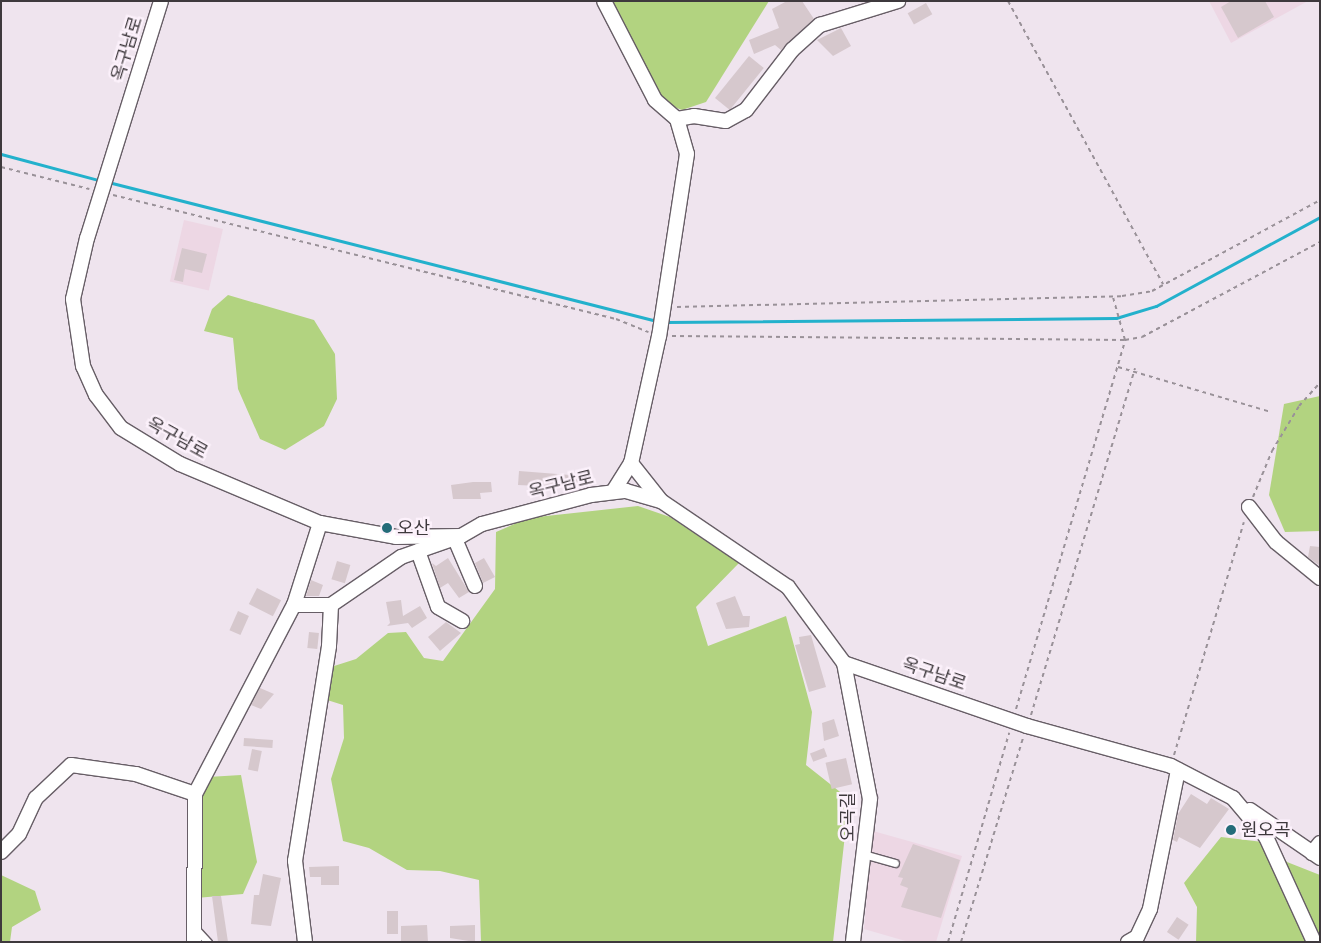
<!DOCTYPE html>
<html>
<head>
<meta charset="utf-8">
<style>
  body { margin:0 }
  #map { position:relative; width:1321px; height:943px; overflow:hidden; background:#efe4ee; font-family:"Zilla Slab","Noto Sans KR",serif }
  div>[style] { position:absolute }
  .commercial>* { inset:0; background:#edd7e4; transform-origin:0 0 }
  .green>* { inset:0; background:#b2d380 }
  .stream>* { height:3px; margin:-1.5px; padding:0 1.5px; transform-origin:1.5px; border-radius:1.5px; background:#23b1cc }
  .building>* { inset:0; background:#d6c8cd; transform-origin:0 0 }
  .path>* { height:2px; margin-top:-1px; transform-origin:0; background:repeating-linear-gradient(90deg,#999198 0 4px,transparent 0 8px) }
  .roads { filter:drop-shadow(1px 0 #675e66) drop-shadow(-1px 0 #675e66) drop-shadow(0 1px #675e66) drop-shadow(0 -1px #675e66) }
  .service>* { height:7px; margin:-3.5px; padding:0 3.5px; transform-origin:3.5px; border-radius:3.5px; background:#fff }
  .minor>* { height:14px; margin:-7px; padding:0 7px; transform-origin:7px; border-radius:7px; background:#fff }
  .dots>* { width:14px; height:14px; translate:-50% -50%; box-sizing:border-box; border:2px solid #fcf1fb; border-radius:50% }
  span { translate:-50% -50%; white-space:nowrap; text-align:center; line-height:1.15; -webkit-text-stroke:5px #fcf1fb; paint-order:stroke }
  .street-label { font-size:18px; color:#3e393d }
  .poi-label { font-size:18px; color:#3e393d }
  .left { translate:0 -50%; text-align:left }
  .frame { position:absolute; inset:0; border:2px solid #3e393d; pointer-events:none }
</style>
</head>
<body>
<div id="map">
  <div class="commercial">
    <i style="clip-path:polygon(1209px 1px,1308px 1px,1231px 43px)"></i>
    <i style="left:184px;top:220px;width:40px;height:63px;rotate:13deg"></i>
    <i style="clip-path:polygon(873px 831px,962px 856px,936px 942px,909px 942px,864px 929px)"></i>
  </div>
  <div class="green">
    <i style="clip-path:polygon(769px 1px,706px 102px,682px 110px,661px 102px,617px 20px,613px 2px)"></i>
    <i style="clip-path:polygon(228px 295px,314px 320px,335px 354px,337px 399px,324px 426px,285px 450px,260px 439px,238px 389px,233px 338px,204px 331px,212px 309px)"></i>
    <i style="clip-path:polygon(1320px 396px,1320px 531px,1285px 532px,1269px 495px,1284px 404px)"></i>
    <i style="clip-path:polygon(638px 506px,670px 517px,739px 563px,696px 607px,708px 646px,786px 616px,812px 712px,806px 765px,849px 799px,833px 942px,481px 942px,479px 880px,440px 871px,407px 870px,369px 848px,343px 841px,331px 779px,344px 738px,343px 705px,324px 699px,331px 667px,356px 659px,388px 633px,406px 632px,424px 658px,443px 661px,495px 589px,496px 532px,528px 518px)"></i>
    <i style="clip-path:polygon(241px 775px,257px 862px,243px 894px,196px 898px,195px 796px,208px 777px)"></i>
    <i style="clip-path:polygon(1221px 837px,1271px 843px,1287px 862px,1320px 875px,1320px 942px,1196px 942px,1197px 907px,1184px 883px)"></i>
    <i style="clip-path:polygon(1px 875px,35px 891px,41px 910px,12px 927px,10px 942px,1px 942px)"></i>
  </div>
  <div class="stream">
    <i style="left:1px;top:154px;width:105px;rotate:15deg"></i>
    <i style="left:108px;top:182px;width:566px;rotate:14.21deg"></i>
    <i style="left:666px;top:322px;width:450px;rotate:-0.5deg"></i>
    <i style="left:1116px;top:318px;width:42px;rotate:-16.7deg"></i>
    <i style="left:1156px;top:306px;width:187px;rotate:-28.5deg"></i>
  </div>
  <div class="building">
    <i style="clip-path:polygon(787px 1px,802px 1px,814px 19px,781px 50px,775px 45px,754px 54px,749px 40px,779px 28px,772px 9px)"></i>
    <i style="clip-path:polygon(1231px 1px,1265px 1px,1274px 17px,1238px 38px,1221px 7px)"></i>
    <i style="left:926px;top:3px;width:13px;height:21px;rotate:61deg"></i>
    <i style="clip-path:polygon(841px 28px,851px 46px,833px 56px,817px 40px)"></i>
    <i style="left:749px;top:56px;width:19px;height:54px;rotate:39deg"></i>
    <i style="clip-path:polygon(182px 248px,207px 254px,202px 273px,185px 269px,183px 282px,174px 280px)"></i>
    <i style="clip-path:polygon(519px 471px,583px 476px,581px 488px,518px 485px)"></i>
    <i style="clip-path:polygon(473px 482px,491px 482px,492px 492px,480px 493px,481px 499px,453px 499px,451px 485px)"></i>
    <i style="clip-path:polygon(1310px 546px,1320px 547px,1320px 566px,1308px 557px)"></i>
    <i style="clip-path:polygon(448px 558px,469px 592px,459px 598px,448px 583px,440px 588px,432px 563px,436px 566px)"></i>
    <i style="clip-path:polygon(484px 558px,495px 577px,483px 583px,475px 563px)"></i>
    <i style="left:337px;top:561px;width:14px;height:19px;rotate:17deg"></i>
    <i style="clip-path:polygon(311px 580px,323px 585px,319px 596px,306px 596px)"></i>
    <i style="left:257px;top:588px;width:27px;height:18px;rotate:27deg"></i>
    <i style="clip-path:polygon(735px 596px,743px 616px,750px 616px,749px 627px,726px 629px,716px 603px)"></i>
    <i style="clip-path:polygon(401px 600px,403px 616px,420px 606px,427px 618px,412px 628px,408px 623px,387px 626px,390px 623px,386px 602px)"></i>
    <i style="left:238px;top:611px;width:12px;height:21px;rotate:24deg"></i>
    <i style="clip-path:polygon(446px 622px,461px 633px,440px 651px,428px 637px)"></i>
    <i style="left:309px;top:632px;width:10px;height:16px;rotate:6deg"></i>
    <i style="clip-path:polygon(811px 635px,826px 687px,809px 692px,795px 645px,800px 644px,799px 637px)"></i>
    <i style="clip-path:polygon(260px 688px,274px 694px,261px 709px,251px 705px)"></i>
    <i style="clip-path:polygon(834px 719px,839px 736px,824px 741px,822px 723px)"></i>
    <i style="left:244px;top:738px;width:29px;height:8px;rotate:4deg"></i>
    <i style="left:824px;top:748px;width:9px;height:15px;rotate:69deg"></i>
    <i style="left:252px;top:749px;width:10px;height:21px;rotate:11deg"></i>
    <i style="left:846px;top:758px;width:27px;height:21px;rotate:77deg"></i>
    <i style="clip-path:polygon(1191px 794px,1207px 804px,1211px 798px,1229px 809px,1200px 848px,1179px 837px,1177px 842px,1173px 840px,1178px 814px)"></i>
    <i style="clip-path:polygon(913px 844px,960px 860px,941px 918px,901px 907px,908px 888px,900px 885px,903px 878px,898px 877px)"></i>
    <i style="clip-path:polygon(339px 866px,339px 885px,321px 885px,321px 877px,310px 877px,309px 867px)"></i>
    <i style="clip-path:polygon(263px 874px,281px 878px,271px 926px,251px 924px,254px 895px,259px 895px)"></i>
    <i style="clip-path:polygon(212px 896px,221px 896px,228px 942px,218px 942px)"></i>
    <i style="left:387px;top:911px;width:11px;height:23px"></i>
    <i style="left:1177px;top:917px;width:14px;height:18px;rotate:34deg"></i>
    <i style="clip-path:polygon(427px 925px,428px 942px,401px 941px,401px 926px)"></i>
    <i style="clip-path:polygon(475px 925px,475px 942px,450px 938px,450px 926px)"></i>
  </div>
  <div class="path">
    <i style="left:1008px;top:1px;width:323px;rotate:61.3deg"></i>
    <i style="left:1px;top:167px;width:91px;rotate:14deg"></i>
    <i style="left:113px;top:195px;width:518px;rotate:13.85deg"></i>
    <i style="left:616px;top:319px;width:35px;rotate:22deg"></i>
    <i style="left:677px;top:307px;width:445px;rotate:-1.4deg"></i>
    <i style="left:1122px;top:296px;width:30px;rotate:-9deg"></i>
    <i style="left:1152px;top:291px;width:191px;rotate:-28.4deg"></i>
    <i style="left:672px;top:336px;width:453px;rotate:0.5deg"></i>
    <i style="left:1125px;top:340px;width:17px;rotate:-10deg"></i>
    <i style="left:1142px;top:337px;width:202px;rotate:-28.1deg"></i>
    <i style="left:1118px;top:367px;width:159px;rotate:16.4deg"></i>
    <i style="left:1253px;top:497px;width:50px;rotate:-67.6deg"></i>
    <i style="left:1272px;top:451px;width:52px;rotate:-59deg"></i>
    <i style="left:1299px;top:406px;width:31px;rotate:-48deg"></i>
    <i style="left:1016px;top:709px;width:385px;rotate:-73.5deg"></i>
    <i style="left:1125px;top:340px;width:45px;rotate:-105.6deg"></i>
    <i style="left:1031px;top:715px;width:362px;rotate:-73.3deg"></i>
    <i style="left:1174px;top:755px;width:243px;rotate:-73.3deg"></i>
    <i style="left:948px;top:942px;width:218px;rotate:-73.7deg"></i>
    <i style="left:961px;top:942px;width:213px;rotate:-73.1deg"></i>
  </div>
  <div class="roads">
    <div class="service">
      <i style="left:867px;top:855px;width:29px;rotate:16deg"></i>
      <i style="left:193px;top:926px;width:22px;rotate:47deg"></i>
    </div>
    <div class="minor">
      <i style="left:161px;top:1px;width:248px;rotate:107.3deg"></i>
      <i style="left:87px;top:238px;width:63px;rotate:102.9deg"></i>
      <i style="left:73px;top:299px;width:68px;rotate:81.5deg"></i>
      <i style="left:83px;top:366px;width:32px;rotate:66deg"></i>
      <i style="left:96px;top:395px;width:41px;rotate:52.9deg"></i>
      <i style="left:121px;top:428px;width:69px;rotate:31.4deg"></i>
      <i style="left:180px;top:464px;width:152px;rotate:22.9deg"></i>
      <i style="left:320px;top:523px;width:77px;rotate:10.4deg"></i>
      <i style="left:396px;top:537px;width:65px;rotate:-0.9deg"></i>
      <i style="left:461px;top:536px;width:24px;rotate:-30deg"></i>
      <i style="left:482px;top:524px;width:113px;rotate:-14.9deg"></i>
      <i style="left:591px;top:495px;width:35px;rotate:-7deg"></i>
      <i style="left:626px;top:491px;width:36px;rotate:16deg"></i>
      <i style="left:661px;top:501px;width:153px;rotate:34.1deg"></i>
      <i style="left:788px;top:587px;width:94px;rotate:53.6deg"></i>
      <i style="left:844px;top:663px;width:194px;rotate:19deg"></i>
      <i style="left:1027px;top:726px;width:149px;rotate:15.5deg"></i>
      <i style="left:1171px;top:766px;width:70px;rotate:27.3deg"></i>
      <i style="left:1233px;top:798px;width:51px;rotate:49.8deg"></i>
      <i style="left:1266px;top:837px;width:115px;rotate:65.4deg"></i>
      <i style="left:604px;top:1px;width:111px;rotate:62.7deg"></i>
      <i style="left:655px;top:100px;width:29px;rotate:41deg"></i>
      <i style="left:677px;top:119px;width:36px;rotate:74deg"></i>
      <i style="left:687px;top:154px;width:184px;rotate:98.7deg"></i>
      <i style="left:659px;top:336px;width:130px;rotate:102.4deg"></i>
      <i style="left:631px;top:463px;width:34px;rotate:122deg"></i>
      <i style="left:677px;top:119px;width:17px;rotate:-10deg"></i>
      <i style="left:694px;top:116px;width:32px;rotate:9deg"></i>
      <i style="left:726px;top:121px;width:23px;rotate:-29deg"></i>
      <i style="left:746px;top:110px;width:76px;rotate:-52.5deg"></i>
      <i style="left:792px;top:50px;width:38px;rotate:-42deg"></i>
      <i style="left:820px;top:25px;width:82px;rotate:-17.1deg"></i>
      <i style="left:631px;top:463px;width:48px;rotate:51.7deg"></i>
      <i style="left:1249px;top:507px;width:44px;rotate:52.4deg"></i>
      <i style="left:1276px;top:542px;width:57px;rotate:39.3deg"></i>
      <i style="left:455px;top:539px;width:51px;rotate:66.9deg"></i>
      <i style="left:418px;top:551px;width:59px;rotate:70.3deg"></i>
      <i style="left:438px;top:607px;width:28px;rotate:30deg"></i>
      <i style="left:294px;top:605px;width:37px"></i>
      <i style="left:844px;top:663px;width:138px;rotate:79.2deg"></i>
      <i style="left:870px;top:799px;width:144px;rotate:96.8deg"></i>
      <i style="left:1250px;top:810px;width:85px;rotate:34.4deg"></i>
      <i style="left:1px;top:852px;width:25px;rotate:-45deg"></i>
      <i style="left:19px;top:834px;width:40px;rotate:-65deg"></i>
      <i style="left:36px;top:798px;width:48px;rotate:-43.3deg"></i>
      <i style="left:71px;top:765px;width:66px;rotate:7.9deg"></i>
      <i style="left:136px;top:774px;width:62px;rotate:18.7deg"></i>
      <i style="left:195px;top:794px;width:213px;rotate:-62.4deg"></i>
      <i style="left:294px;top:605px;width:86px;rotate:-72.4deg"></i>
      <i style="left:1312px;top:853px;width:13px;rotate:-51deg"></i>
      <i style="left:194px;top:942px;width:148px;rotate:-89.6deg"></i>
      <i style="left:305px;top:942px;width:82px;rotate:-97deg"></i>
      <i style="left:295px;top:861px;width:218px;rotate:-81deg"></i>
      <i style="left:329px;top:646px;width:41px;rotate:-87.2deg"></i>
      <i style="left:331px;top:605px;width:85px;rotate:-34.4deg"></i>
      <i style="left:401px;top:557px;width:57px;rotate:-19.4deg"></i>
      <i style="left:1128px;top:942px;width:10px;rotate:-29deg"></i>
      <i style="left:1137px;top:937px;width:31px;rotate:-65deg"></i>
      <i style="left:1150px;top:909px;width:142px;rotate:-78.6deg"></i>
    </div>
  </div>
  <div class="dots">
    <i style="left:387px;top:528px;background:#246c79"></i>
    <i style="left:1231px;top:830px;background:#246c79"></i>
  </div>
  <div class="street-label">
    <span style="left:127px;top:49px;rotate:-73deg">옥구남로</span>
    <span style="left:177px;top:438px;rotate:29deg">옥구남로</span>
    <span style="left:561px;top:485px;rotate:-14deg">옥구남로</span>
    <span style="left:934px;top:674px;rotate:19deg">옥구남로</span>
    <span style="left:848px;top:817px;rotate:-90deg">오곡길</span>
  </div>
  <div class="poi-label">
    <span class="left" style="left:397px;top:528px">오산</span>
    <span class="left" style="left:1241px;top:830px">원오곡</span>
  </div>
  <div class="frame"></div>
</div>
</body>
</html>
